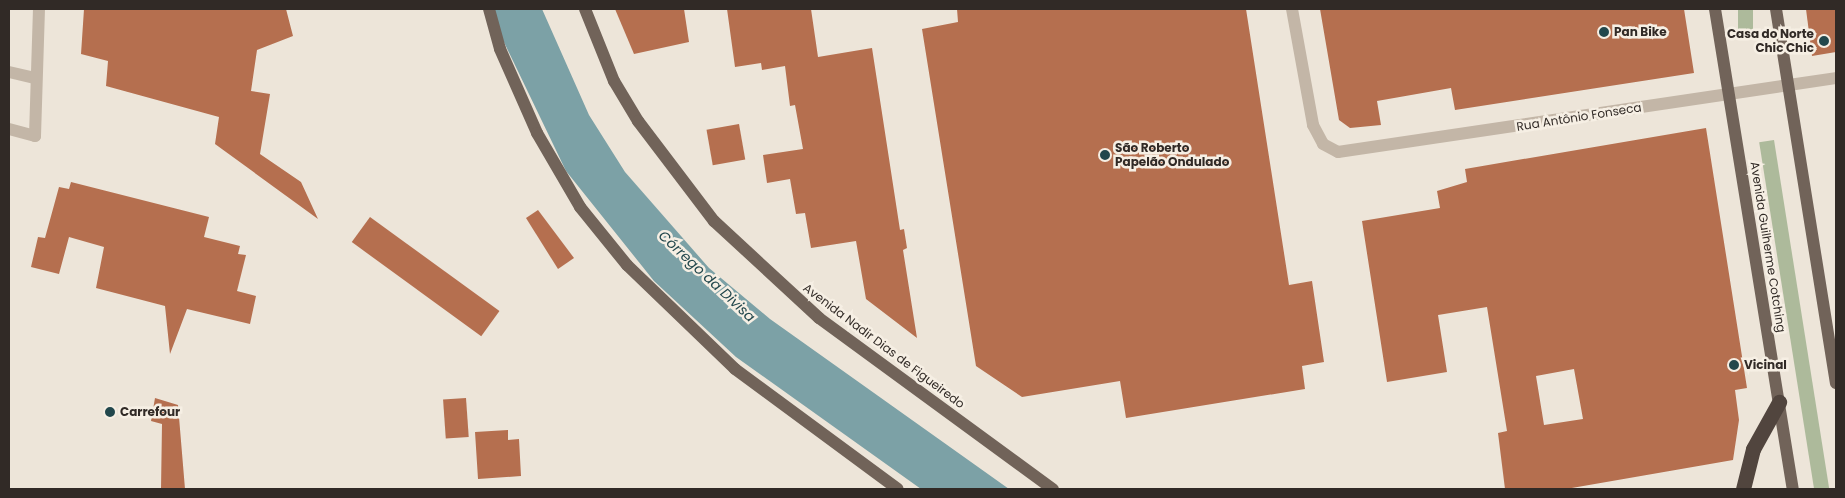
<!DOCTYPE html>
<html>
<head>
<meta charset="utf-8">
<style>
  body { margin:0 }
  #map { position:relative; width:1845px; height:498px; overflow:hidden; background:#ede5d9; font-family:Poppins,sans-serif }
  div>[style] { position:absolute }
  .green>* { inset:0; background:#adba9b; transform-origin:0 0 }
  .water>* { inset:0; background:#7ca1a6 }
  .building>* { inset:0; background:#b56f4f; transform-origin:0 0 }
  .minor>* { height:12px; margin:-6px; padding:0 6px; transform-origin:6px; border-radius:6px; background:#c3b6a7 }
  .major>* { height:12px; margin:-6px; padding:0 6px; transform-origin:6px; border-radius:6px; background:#716359 }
  .highway>* { height:15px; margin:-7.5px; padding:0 7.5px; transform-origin:7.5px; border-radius:7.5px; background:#51453e }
  .dots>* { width:14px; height:14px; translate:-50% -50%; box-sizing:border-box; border:2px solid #f6efe4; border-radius:50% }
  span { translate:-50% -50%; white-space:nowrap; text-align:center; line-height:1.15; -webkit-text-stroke:5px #f6efe4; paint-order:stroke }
  .poi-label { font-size:12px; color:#312a26; font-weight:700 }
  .left { translate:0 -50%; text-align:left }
  .right { translate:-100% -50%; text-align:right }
  .street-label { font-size:12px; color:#312a26 }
  .water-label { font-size:14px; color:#22474c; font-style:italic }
  .frame { position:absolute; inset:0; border:10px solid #312a26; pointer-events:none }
</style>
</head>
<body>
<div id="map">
  <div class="green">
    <i style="left:1738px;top:9px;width:15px;height:29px"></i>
    <i style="left:1774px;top:140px;width:353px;height:15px;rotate:81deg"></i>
  </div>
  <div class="water">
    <i style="clip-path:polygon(494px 9px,542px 9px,589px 115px,625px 172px,709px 268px,770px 319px,1009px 489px,921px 489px,736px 357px,654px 281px,566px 171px,502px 38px)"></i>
  </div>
  <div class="building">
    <i style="clip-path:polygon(84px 9px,286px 9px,293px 36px,257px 50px,251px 91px,270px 94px,260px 154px,301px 182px,318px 219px,215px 144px,219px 117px,106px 86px,108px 61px,81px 54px)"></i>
    <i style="clip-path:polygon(615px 9px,684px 9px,689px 42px,634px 54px)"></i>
    <i style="clip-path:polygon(727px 9px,811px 9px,818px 57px,872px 48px,900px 230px,904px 229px,907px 248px,903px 250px,917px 338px,866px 299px,856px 241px,811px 248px,805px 213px,796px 214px,790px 179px,767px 183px,763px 155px,803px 149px,795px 105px,790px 106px,785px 66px,762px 70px,761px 63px,735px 67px)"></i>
    <i style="clip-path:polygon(957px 9px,1246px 9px,1289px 285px,1312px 281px,1324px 362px,1302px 366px,1305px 389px,1126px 418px,1120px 381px,1022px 397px,976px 366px,922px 29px,958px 22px)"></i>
    <i style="clip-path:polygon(1320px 9px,1684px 9px,1694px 73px,1455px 110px,1451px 88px,1377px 101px,1381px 125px,1350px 128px,1339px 120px)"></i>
    <i style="clip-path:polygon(1806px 9px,1836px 9px,1836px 52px,1812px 56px)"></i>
    <i style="left:739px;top:124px;width:36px;height:33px;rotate:80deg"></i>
    <i style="clip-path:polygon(evenodd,1706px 128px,1747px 388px,1735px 390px,1739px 420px,1733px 460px,1566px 489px,1505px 489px,1498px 433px,1507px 431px,1487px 307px,1438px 315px,1447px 372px,1387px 382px,1362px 221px,1440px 208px,1437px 191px,1467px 182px,1465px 169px,1706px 128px,1574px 369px,1583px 419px,1544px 425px,1536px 376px,1574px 369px)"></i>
    <i style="clip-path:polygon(71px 182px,209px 217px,204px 237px,240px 246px,238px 254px,246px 255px,237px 291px,256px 296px,250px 324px,187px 309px,170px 354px,165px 306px,96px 288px,104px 247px,69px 237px,59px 274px,31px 267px,38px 237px,45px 238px,59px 187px,69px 189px)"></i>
    <i style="clip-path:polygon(538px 210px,574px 258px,558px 269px,526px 218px)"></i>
    <i style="left:370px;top:217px;width:160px;height:31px;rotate:36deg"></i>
    <i style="clip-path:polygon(155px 398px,178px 405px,185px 489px,161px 489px,162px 424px,151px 421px)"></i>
    <i style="left:466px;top:398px;width:39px;height:23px;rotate:86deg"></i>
    <i style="clip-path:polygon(508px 430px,508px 440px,519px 439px,521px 476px,478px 479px,475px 432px)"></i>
  </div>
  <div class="minor">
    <i style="left:1292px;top:9px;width:118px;rotate:79.7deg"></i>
    <i style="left:1313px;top:125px;width:21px;rotate:62deg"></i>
    <i style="left:1323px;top:144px;width:17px;rotate:28deg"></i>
    <i style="left:1338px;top:152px;width:503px;rotate:-8.45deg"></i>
    <i style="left:9px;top:72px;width:27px;rotate:13deg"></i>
    <i style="left:9px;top:129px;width:27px;rotate:15deg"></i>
    <i style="left:35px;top:136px;width:127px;rotate:-88.2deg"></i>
  </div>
  <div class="major">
    <i style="left:489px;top:9px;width:41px;rotate:74.6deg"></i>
    <i style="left:500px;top:49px;width:92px;rotate:66.2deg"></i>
    <i style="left:537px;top:133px;width:86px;rotate:59.8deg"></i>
    <i style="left:580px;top:207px;width:75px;rotate:51deg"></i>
    <i style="left:627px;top:265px;width:150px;rotate:43.9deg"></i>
    <i style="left:735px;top:369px;width:202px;rotate:36.4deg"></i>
    <i style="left:585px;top:9px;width:78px;rotate:68.1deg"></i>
    <i style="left:614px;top:81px;width:47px;rotate:59deg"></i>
    <i style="left:638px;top:121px;width:126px;rotate:52.8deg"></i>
    <i style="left:714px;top:221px;width:143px;rotate:42.7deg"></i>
    <i style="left:819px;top:318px;width:290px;rotate:36.2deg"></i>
    <i style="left:1715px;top:9px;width:486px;rotate:80.8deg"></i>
    <i style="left:1776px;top:9px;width:379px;rotate:80.9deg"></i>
  </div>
  <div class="highway">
    <i style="left:1743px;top:489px;width:41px;rotate:-76deg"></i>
    <i style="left:1753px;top:449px;width:54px;rotate:-61deg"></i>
  </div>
  <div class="dots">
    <i style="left:1604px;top:32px;background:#22474c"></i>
    <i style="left:1824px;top:41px;background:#22474c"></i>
    <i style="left:1105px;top:155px;background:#22474c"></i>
    <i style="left:1734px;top:365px;background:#22474c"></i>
    <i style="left:110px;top:412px;background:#22474c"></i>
  </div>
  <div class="poi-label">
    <span class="left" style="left:1614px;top:32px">Pan Bike</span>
    <span class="right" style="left:1814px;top:41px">Casa do Norte<br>Chic Chic</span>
    <span class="left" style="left:1115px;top:155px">São Roberto<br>Papelão Ondulado</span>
    <span class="left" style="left:1744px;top:365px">Vicinal</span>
    <span class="left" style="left:120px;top:412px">Carrefour</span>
  </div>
  <div class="street-label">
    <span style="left:1579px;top:117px;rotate:-9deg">Rua Antônio Fonseca</span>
    <span style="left:1768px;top:247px;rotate:81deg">Avenida Guilherme Cotching</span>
    <span style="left:884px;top:346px;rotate:37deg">Avenida Nadir Dias de Figueiredo</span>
  </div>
  <div class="water-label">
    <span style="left:707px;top:276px;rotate:43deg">Córrego da Divisa</span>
  </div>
  <div class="frame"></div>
</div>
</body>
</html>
